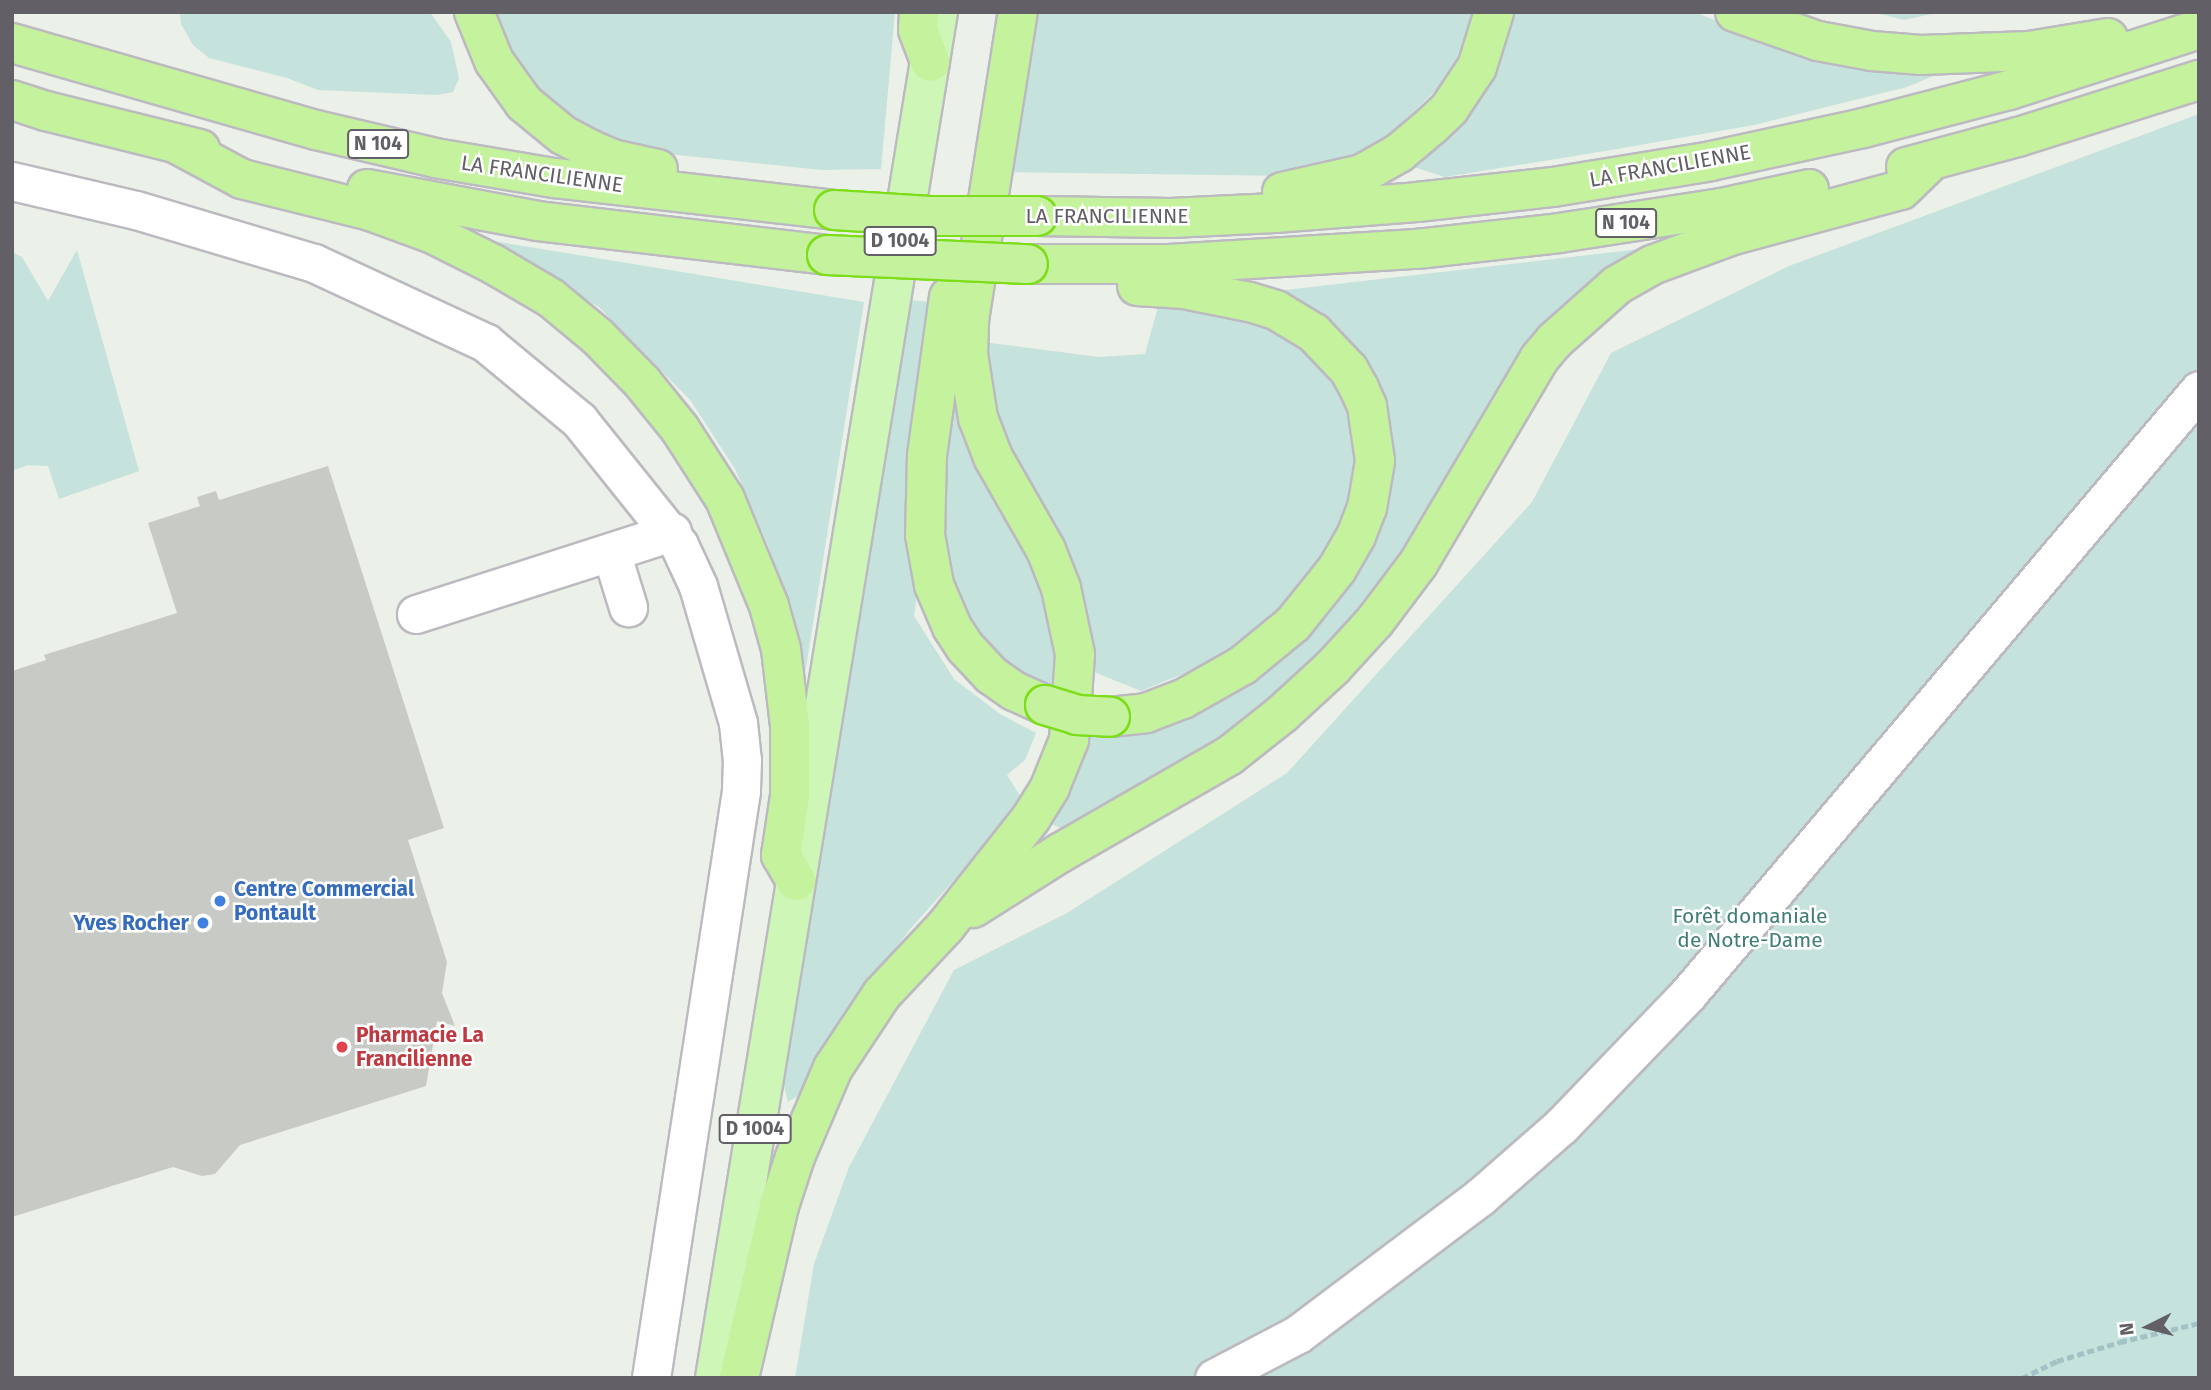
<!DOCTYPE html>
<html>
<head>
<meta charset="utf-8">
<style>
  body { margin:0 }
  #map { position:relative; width:2211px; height:1390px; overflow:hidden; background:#ebf0e8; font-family:"Fira Sans",sans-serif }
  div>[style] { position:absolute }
  .green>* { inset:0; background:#c5e2dc }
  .building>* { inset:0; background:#c8cbc5 }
  .path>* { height:4.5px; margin-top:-2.25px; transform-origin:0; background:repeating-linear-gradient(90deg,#a2c2c5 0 7px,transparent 0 10.5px) }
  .roads { filter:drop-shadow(2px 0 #bcbac0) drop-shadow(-2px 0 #bcbac0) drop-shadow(0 2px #bcbac0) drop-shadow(0 -2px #bcbac0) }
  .minor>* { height:37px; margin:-18.5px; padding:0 18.5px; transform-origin:18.5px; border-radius:18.5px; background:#fff }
  .major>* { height:38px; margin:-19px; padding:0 19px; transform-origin:19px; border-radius:19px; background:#cef6b6 }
  .highway>* { height:38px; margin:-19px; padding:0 19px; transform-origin:19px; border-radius:19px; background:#c4f29d }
  .bridges { filter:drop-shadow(2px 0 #7edd1a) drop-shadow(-2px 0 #7edd1a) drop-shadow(0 2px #7edd1a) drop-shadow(0 -2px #7edd1a) }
  .highway-bridge>* { height:38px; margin:-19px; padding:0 19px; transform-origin:19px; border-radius:19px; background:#c4f29d }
  .dots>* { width:19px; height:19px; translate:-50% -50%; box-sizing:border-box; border:4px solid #fff; border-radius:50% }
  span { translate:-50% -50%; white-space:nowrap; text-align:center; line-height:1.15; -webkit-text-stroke:5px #fff; paint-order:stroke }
  .shield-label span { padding:2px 5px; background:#fff; border:2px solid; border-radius:5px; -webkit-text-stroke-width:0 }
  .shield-label { font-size:19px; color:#625f66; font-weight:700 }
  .street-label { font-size:21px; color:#625f66 }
  .shop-label { font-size:21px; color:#366cbe; font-weight:700 }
  .left { translate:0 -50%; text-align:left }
  .right { translate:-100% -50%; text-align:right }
  .park-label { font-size:21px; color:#3f7e75 }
  .health-label { font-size:21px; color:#be3a42; font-weight:700 }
  .frame { position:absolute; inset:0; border:14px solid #625f66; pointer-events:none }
  .north { position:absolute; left:2113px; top:1292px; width:70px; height:70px; -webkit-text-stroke:5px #fff; paint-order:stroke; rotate:264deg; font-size:19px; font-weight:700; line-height:28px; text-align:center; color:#625f66 }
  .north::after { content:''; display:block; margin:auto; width:24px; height:32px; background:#625f66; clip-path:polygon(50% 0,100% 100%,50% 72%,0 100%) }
</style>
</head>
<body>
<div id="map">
  <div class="green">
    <i style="clip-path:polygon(180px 12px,430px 12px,451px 42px,459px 78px,453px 92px,437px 95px,318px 90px,287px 78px,209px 58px,193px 45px,181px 24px)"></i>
    <i style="clip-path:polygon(490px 12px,895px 12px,881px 169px,822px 170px,621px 149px,535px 89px,494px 30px)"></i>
    <i style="clip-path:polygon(1035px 12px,1473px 12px,1473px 22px,1447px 79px,1382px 143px,1296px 176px,1002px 172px)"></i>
    <i style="clip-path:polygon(1502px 12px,1694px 12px,1756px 36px,1955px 67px,1907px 87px,1754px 125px,1611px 150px,1445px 177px,1401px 163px)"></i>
    <i style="clip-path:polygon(1873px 12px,1941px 12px,1904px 20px)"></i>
    <i style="clip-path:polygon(2199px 114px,2199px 1378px,795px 1378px,814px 1264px,849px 1167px,954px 970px,1067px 913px,1287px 773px,1532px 502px,1611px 353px,1789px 266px)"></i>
    <i style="clip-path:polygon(475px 238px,864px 302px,805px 674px,768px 545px,735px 469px,691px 401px,599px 307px)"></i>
    <i style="clip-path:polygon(1649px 248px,1572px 297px,1500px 388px,1448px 491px,1336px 644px,1269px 705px,1184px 765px,1063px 829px,1049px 823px,1079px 739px,1131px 729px,1314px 621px,1382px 413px,1276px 291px)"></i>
    <i style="clip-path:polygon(77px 250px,139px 471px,59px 499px,48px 466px,28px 465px,12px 471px,12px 252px,22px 257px,48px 301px)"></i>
    <i style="clip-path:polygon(905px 300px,935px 302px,909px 443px,909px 550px,917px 595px,914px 616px,954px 679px,1000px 714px,1036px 733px,1025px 760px,1007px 775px,1024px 802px,911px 928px,854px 1004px,806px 1091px,788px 1102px,782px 1078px)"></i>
    <i style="clip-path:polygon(1159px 303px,1253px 317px,1317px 352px,1351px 415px,1356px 488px,1334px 550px,1276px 614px,1224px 657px,1141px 691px,1094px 672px,1086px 603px,1001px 433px,982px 342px,1099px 357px,1145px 354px)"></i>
    <i style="clip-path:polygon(951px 323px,1051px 597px,1062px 681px,1048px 691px,1002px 664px,966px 632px,944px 586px,940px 436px)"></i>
  </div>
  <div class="building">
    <i style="clip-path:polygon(328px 466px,444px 828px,408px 840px,447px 962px,442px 993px,455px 1026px,437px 1021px,426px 1086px,240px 1145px,215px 1174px,202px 1176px,173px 1167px,12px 1217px,12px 671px,46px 660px,44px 655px,177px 613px,148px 523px,200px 506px,197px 497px,216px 491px,219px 500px)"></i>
  </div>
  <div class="path">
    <i style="left:2022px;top:1378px;width:39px;rotate:-26deg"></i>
    <i style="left:2057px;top:1361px;width:66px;rotate:-16.8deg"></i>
    <i style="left:2120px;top:1342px;width:81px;rotate:-13.5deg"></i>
  </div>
  <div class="roads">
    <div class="minor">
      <i style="left:12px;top:181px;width:127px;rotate:13.2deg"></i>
      <i style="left:136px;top:210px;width:186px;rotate:16.6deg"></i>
      <i style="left:314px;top:263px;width:190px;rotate:24.9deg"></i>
      <i style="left:486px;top:343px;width:121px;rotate:39.6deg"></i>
      <i style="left:579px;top:420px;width:160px;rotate:51.3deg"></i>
      <i style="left:679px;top:545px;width:45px;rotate:65.1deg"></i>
      <i style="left:698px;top:586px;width:143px;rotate:73.7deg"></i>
      <i style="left:738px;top:723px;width:37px;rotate:84deg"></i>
      <i style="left:742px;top:760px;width:31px;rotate:92deg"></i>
      <i style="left:741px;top:791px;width:594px;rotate:98.72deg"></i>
      <i style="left:611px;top:552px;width:58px;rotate:72.8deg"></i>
      <i style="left:416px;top:614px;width:269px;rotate:-17.8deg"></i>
      <i style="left:1214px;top:1378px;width:95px;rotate:-27.6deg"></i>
      <i style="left:1298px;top:1334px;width:228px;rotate:-37deg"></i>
      <i style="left:1480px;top:1197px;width:108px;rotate:-41.2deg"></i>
      <i style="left:1561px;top:1126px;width:183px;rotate:-46.1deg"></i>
      <i style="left:1688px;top:994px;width:791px;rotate:-49.77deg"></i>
    </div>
    <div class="major">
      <i style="left:715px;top:1378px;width:1384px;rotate:-80.73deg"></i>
    </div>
    <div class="highway">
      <i style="left:474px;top:12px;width:53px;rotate:67.8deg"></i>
      <i style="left:494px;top:61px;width:52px;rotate:54.5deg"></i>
      <i style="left:524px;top:103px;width:50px;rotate:39.4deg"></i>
      <i style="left:563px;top:135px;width:30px;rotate:28deg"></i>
      <i style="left:589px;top:149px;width:25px;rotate:23deg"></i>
      <i style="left:612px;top:159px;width:47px;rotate:12.3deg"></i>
      <i style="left:919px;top:12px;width:18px;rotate:93deg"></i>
      <i style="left:918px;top:30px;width:34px;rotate:69deg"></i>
      <i style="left:1735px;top:12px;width:88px;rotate:19.3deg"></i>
      <i style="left:1818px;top:41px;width:55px;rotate:10.5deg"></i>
      <i style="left:1872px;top:51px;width:49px;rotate:4.7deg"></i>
      <i style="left:1921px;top:55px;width:108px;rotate:-2.1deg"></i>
      <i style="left:2029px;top:51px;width:80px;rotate:-9.3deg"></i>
      <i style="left:12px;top:43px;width:316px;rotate:16deg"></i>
      <i style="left:316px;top:130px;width:122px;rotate:13.2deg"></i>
      <i style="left:435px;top:158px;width:122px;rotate:9.5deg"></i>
      <i style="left:555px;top:178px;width:281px;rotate:6.5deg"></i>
      <i style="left:12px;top:100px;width:36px;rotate:18deg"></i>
      <i style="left:46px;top:111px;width:159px;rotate:13.9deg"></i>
      <i style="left:175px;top:143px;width:76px;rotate:28.2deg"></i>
      <i style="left:242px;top:179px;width:132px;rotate:14deg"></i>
      <i style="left:370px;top:211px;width:67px;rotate:20.1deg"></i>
      <i style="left:433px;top:234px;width:67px;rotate:26.6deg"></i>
      <i style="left:493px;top:264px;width:67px;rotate:30.4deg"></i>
      <i style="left:551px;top:298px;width:61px;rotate:39.7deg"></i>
      <i style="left:598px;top:337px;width:63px;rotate:45.6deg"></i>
      <i style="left:642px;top:382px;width:60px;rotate:51deg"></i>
      <i style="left:680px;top:429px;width:83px;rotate:57.3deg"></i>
      <i style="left:725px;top:499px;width:116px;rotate:67.6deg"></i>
      <i style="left:769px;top:606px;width:45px;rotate:74.4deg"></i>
      <i style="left:781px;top:649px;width:78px;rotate:83.3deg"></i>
      <i style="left:790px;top:726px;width:70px;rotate:90deg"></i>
      <i style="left:790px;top:796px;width:60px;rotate:98.7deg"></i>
      <i style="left:781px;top:855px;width:30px;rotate:60deg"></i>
      <i style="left:1906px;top:167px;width:116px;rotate:-15deg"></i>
      <i style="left:2018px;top:137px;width:190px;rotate:-17.5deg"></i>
      <i style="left:367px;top:189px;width:174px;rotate:10.6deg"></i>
      <i style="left:538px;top:221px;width:291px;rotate:6.7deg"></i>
      <i style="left:1282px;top:192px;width:82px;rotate:-12.7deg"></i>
      <i style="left:1362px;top:174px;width:43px;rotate:-29.6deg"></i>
      <i style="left:1399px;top:153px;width:42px;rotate:-40.2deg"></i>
      <i style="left:1431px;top:126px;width:25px;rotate:-43deg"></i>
      <i style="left:1449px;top:109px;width:50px;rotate:-56.3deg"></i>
      <i style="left:1477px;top:67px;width:58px;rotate:-72.8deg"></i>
      <i style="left:1037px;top:216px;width:134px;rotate:0.9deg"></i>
      <i style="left:1171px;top:218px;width:104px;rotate:-2.8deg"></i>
      <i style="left:1275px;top:213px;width:142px;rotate:-4.4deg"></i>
      <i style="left:1417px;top:202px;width:137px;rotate:-6.3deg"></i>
      <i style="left:1553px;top:187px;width:160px;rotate:-9.3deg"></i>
      <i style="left:1711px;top:161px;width:156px;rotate:-12.2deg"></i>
      <i style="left:1863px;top:128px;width:151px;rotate:-14.6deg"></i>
      <i style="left:2009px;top:90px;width:200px;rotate:-17.8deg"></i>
      <i style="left:1028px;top:264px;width:141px"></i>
      <i style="left:1169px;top:264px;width:248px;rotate:-3.5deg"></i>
      <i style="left:1417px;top:249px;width:143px;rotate:-6.4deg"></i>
      <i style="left:1559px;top:233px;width:164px;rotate:-8.8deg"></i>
      <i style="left:1721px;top:208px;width:90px;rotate:-12.2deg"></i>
      <i style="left:949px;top:297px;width:160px;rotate:97.9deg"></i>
      <i style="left:927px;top:455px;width:80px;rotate:91.4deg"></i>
      <i style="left:925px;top:535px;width:51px;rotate:79.8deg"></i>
      <i style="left:934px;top:585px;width:46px;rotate:66.8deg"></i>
      <i style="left:952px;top:627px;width:24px;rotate:57deg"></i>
      <i style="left:965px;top:647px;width:38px;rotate:47deg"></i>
      <i style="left:991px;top:675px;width:28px;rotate:35deg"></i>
      <i style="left:1014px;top:691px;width:34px;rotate:24deg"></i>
      <i style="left:1110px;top:717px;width:36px;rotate:-6deg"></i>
      <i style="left:1146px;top:713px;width:40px;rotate:-21deg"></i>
      <i style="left:1183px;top:699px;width:69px;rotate:-29.5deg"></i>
      <i style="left:1243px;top:665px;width:65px;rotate:-39.4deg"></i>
      <i style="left:1293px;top:624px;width:70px;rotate:-51.3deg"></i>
      <i style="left:1337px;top:569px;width:38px;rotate:-60deg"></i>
      <i style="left:1356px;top:536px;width:30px;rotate:-69deg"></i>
      <i style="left:1367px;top:508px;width:48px;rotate:-80.3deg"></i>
      <i style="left:1375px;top:461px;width:56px;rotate:-98.3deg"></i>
      <i style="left:1367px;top:406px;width:20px;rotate:-114deg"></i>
      <i style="left:1359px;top:388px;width:21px;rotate:-119deg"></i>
      <i style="left:1349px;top:370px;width:51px;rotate:-133.4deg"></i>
      <i style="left:1314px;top:333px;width:44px;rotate:-148.8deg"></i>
      <i style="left:1276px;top:310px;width:28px;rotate:-163deg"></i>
      <i style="left:1249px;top:302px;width:66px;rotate:-168.7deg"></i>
      <i style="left:1184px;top:289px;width:47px;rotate:-176.3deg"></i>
      <i style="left:973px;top:908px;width:103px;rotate:-32.3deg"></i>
      <i style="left:1060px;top:853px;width:195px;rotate:-29.9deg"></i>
      <i style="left:1229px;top:756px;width:69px;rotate:-38.5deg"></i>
      <i style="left:1283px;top:713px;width:68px;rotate:-42.6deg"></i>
      <i style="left:1333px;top:667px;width:62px;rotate:-47.6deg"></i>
      <i style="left:1375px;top:621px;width:71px;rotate:-53deg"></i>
      <i style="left:1418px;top:564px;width:238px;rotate:-59.4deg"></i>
      <i style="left:1539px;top:359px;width:23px;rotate:-50deg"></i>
      <i style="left:1554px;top:341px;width:84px;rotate:-41.6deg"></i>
      <i style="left:1617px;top:285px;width:40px;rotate:-29.7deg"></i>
      <i style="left:1652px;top:265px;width:83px;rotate:-20.4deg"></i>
      <i style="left:1730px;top:236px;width:177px;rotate:-15.1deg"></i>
      <i style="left:1901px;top:190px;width:42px;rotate:-44deg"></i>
      <i style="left:739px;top:1378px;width:177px;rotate:-76.9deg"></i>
      <i style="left:779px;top:1206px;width:52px;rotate:-71.9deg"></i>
      <i style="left:795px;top:1157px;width:97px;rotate:-66.9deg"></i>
      <i style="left:833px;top:1068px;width:89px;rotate:-56.5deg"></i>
      <i style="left:882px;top:994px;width:92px;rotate:-46.8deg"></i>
      <i style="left:945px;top:927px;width:139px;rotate:-51.7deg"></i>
      <i style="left:1031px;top:818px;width:36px;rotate:-58deg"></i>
      <i style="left:1050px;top:787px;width:51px;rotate:-68deg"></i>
      <i style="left:1069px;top:740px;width:86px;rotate:-86deg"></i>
      <i style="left:1075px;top:654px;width:67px;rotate:-102deg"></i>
      <i style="left:1061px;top:588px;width:41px;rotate:-111.5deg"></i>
      <i style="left:1046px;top:550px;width:107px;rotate:-119.7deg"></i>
      <i style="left:993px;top:457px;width:42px;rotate:-111deg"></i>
      <i style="left:978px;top:418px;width:65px;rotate:-98.9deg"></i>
      <i style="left:968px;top:354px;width:34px;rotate:-88deg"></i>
      <i style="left:969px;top:320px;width:312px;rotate:-81deg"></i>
    </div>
  </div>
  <div class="bridges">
    <div class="highway-bridge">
      <i style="left:834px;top:210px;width:96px;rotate:3.6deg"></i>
      <i style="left:930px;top:216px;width:107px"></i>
      <i style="left:827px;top:255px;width:201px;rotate:2.6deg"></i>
      <i style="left:1045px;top:705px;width:34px;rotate:17deg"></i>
      <i style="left:1077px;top:715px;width:33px;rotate:3deg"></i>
    </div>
  </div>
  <div class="dots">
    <i style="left:220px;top:901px;background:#3f7fe0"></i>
    <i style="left:203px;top:923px;background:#3f7fe0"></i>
    <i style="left:342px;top:1047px;background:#e0444e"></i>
  </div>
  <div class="shield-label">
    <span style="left:378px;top:144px">N 104</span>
    <span style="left:1626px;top:223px">N 104</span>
    <span style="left:900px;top:241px">D 1004</span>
    <span style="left:755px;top:1129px">D 1004</span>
  </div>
  <div class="street-label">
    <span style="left:1670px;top:166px;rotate:-10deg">LA FRANCILIENNE</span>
    <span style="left:542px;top:174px;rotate:8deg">LA FRANCILIENNE</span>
    <span style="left:1107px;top:216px">LA FRANCILIENNE</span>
  </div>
  <div class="shop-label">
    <span class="left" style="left:234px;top:901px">Centre Commercial<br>Pontault</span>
    <span class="right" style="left:189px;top:923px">Yves Rocher</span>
  </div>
  <div class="park-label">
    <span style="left:1750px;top:928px">Forêt domaniale<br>de Notre-Dame</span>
  </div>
  <div class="health-label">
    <span class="left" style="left:356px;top:1047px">Pharmacie La<br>Francilienne</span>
  </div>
  <div class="frame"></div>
  <div class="north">N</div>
</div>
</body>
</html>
